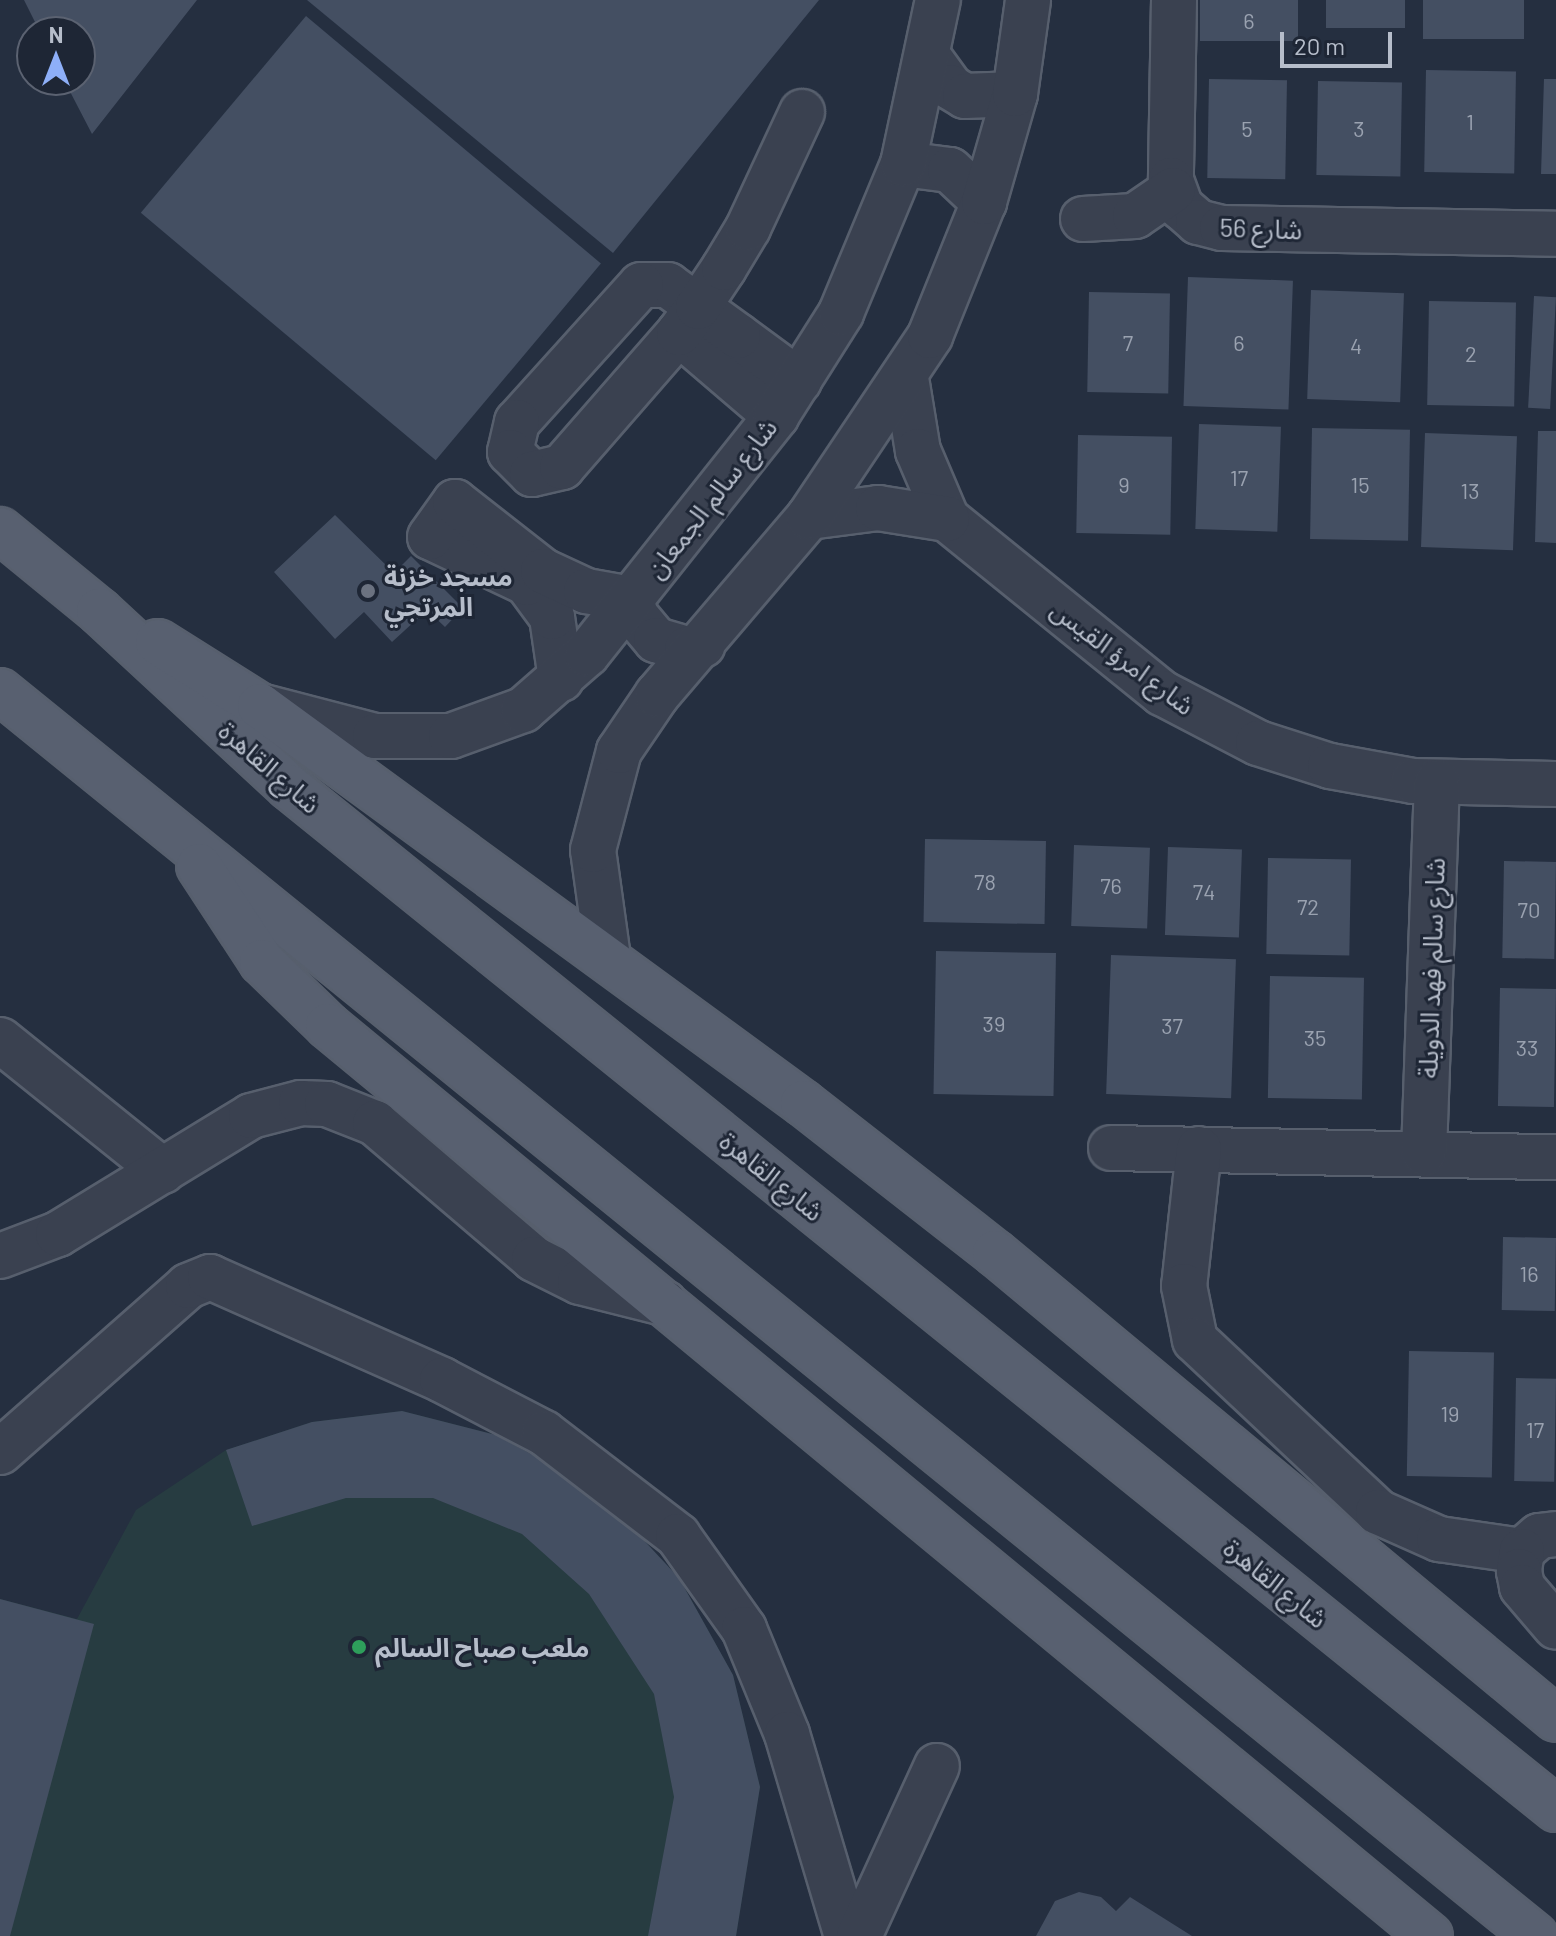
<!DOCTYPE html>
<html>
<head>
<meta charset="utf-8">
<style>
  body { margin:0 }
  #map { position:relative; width:1556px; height:1936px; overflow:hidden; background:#252f40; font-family:Barlow,"Noto Sans Arabic",sans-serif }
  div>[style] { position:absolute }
  .green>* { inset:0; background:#273c41 }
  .building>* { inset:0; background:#444f62; transform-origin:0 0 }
  .roads { filter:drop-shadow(2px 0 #575f6d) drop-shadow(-2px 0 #575f6d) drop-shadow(0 2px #575f6d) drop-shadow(0 -2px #575f6d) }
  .minor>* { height:44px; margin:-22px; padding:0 22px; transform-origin:22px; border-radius:22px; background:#3a4150 }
  .major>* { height:44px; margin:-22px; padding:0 22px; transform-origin:22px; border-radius:22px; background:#586070 }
  .dots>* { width:22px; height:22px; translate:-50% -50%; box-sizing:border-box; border:4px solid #1e2635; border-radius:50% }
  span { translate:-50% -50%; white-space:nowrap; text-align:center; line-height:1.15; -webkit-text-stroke:6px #1e2635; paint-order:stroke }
  .number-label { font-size:22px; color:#9aa2b0 }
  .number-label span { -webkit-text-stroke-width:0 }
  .street-label { font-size:26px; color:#b6bdca }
  .poi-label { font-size:26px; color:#b6bdca; font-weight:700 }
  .left { translate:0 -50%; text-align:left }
  .north { position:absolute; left:16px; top:16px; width:80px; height:80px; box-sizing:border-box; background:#1e2635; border:2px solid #5b6271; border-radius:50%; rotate:0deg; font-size:22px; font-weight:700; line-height:32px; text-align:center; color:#b6bdca }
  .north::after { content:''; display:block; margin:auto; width:28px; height:36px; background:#8eaff8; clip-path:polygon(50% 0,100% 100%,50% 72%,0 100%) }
  .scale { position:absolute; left:1280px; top:32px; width:112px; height:36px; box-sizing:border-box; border:4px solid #b6bdca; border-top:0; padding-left:10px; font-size:24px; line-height:28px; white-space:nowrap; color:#b6bdca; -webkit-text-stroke:6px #1e2635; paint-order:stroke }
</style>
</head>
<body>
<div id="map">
  <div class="green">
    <i style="clip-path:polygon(402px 1411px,496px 1435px,597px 1490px,679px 1578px,733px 1675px,760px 1787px,736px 1936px,0 1936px,0 1599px,77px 1619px,136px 1510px,226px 1450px,312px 1422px)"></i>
  </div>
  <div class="building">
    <i style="clip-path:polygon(24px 0,197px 0,92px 134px,64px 80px,80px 80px,80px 32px,40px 32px)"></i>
    <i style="clip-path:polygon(307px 0,819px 0,613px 253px)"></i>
    <i style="left:1200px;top:0;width:98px;height:41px"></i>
    <i style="left:1326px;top:0;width:79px;height:28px"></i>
    <i style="left:1423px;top:0;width:101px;height:39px"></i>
    <i style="left:306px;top:16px;width:385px;height:257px;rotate:40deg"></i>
    <i style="left:1426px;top:70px;width:90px;height:102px;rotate:1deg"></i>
    <i style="left:1209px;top:79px;width:78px;height:99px;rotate:1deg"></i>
    <i style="clip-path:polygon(1544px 79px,1556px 79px,1556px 174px,1541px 174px)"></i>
    <i style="left:1318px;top:81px;width:84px;height:94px;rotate:1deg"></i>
    <i style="left:1188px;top:277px;width:105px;height:129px;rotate:2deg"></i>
    <i style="left:1311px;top:290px;width:93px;height:109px;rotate:2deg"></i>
    <i style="left:1089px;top:292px;width:81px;height:100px;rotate:1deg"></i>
    <i style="left:1534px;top:296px;width:22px;height:112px;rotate:3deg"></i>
    <i style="left:1429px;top:301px;width:87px;height:104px;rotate:1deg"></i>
    <i style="left:1199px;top:424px;width:82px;height:105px;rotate:2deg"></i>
    <i style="left:1312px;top:428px;width:98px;height:111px;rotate:1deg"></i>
    <i style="clip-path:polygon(1538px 431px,1556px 431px,1556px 543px,1535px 542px)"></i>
    <i style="left:1425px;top:433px;width:92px;height:114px;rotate:2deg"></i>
    <i style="left:1078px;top:435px;width:94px;height:98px;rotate:1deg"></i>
    <i style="clip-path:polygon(335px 515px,394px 573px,411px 556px,463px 608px,445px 627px,427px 610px,392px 642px,364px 612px,335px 639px,274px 572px)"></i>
    <i style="left:925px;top:839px;width:121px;height:83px;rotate:1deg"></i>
    <i style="left:1074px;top:845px;width:76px;height:81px;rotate:2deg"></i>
    <i style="left:1168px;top:847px;width:74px;height:88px;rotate:2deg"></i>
    <i style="left:1268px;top:858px;width:83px;height:96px;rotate:1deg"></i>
    <i style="left:1504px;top:861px;width:52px;height:97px;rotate:1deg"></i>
    <i style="left:936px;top:951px;width:120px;height:143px;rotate:1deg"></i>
    <i style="left:1111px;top:955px;width:125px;height:139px;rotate:2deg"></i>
    <i style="left:1270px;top:976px;width:94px;height:122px;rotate:1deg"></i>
    <i style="left:1500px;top:988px;width:56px;height:118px;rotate:1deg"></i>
    <i style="left:1503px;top:1237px;width:53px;height:73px;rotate:1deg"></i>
    <i style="left:1409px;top:1351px;width:85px;height:125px;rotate:1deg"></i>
    <i style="left:1516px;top:1378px;width:40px;height:103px;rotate:1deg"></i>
    <i style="clip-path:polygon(402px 1411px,496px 1435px,597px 1490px,679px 1578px,733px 1675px,760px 1787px,736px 1936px,648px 1936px,674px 1797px,654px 1694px,589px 1594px,522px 1534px,433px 1498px,346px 1498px,252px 1526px,226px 1450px,312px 1422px)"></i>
    <i style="clip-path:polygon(0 1599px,94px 1624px,10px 1936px,0 1936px)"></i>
    <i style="clip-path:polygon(1079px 1892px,1101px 1897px,1116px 1911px,1130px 1897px,1192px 1936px,1036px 1936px,1055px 1901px)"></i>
  </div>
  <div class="roads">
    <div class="minor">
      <i style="left:1174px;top:0;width:180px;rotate:91deg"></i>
      <i style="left:1171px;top:180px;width:29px;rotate:70deg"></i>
      <i style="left:1181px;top:207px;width:23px;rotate:41deg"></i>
      <i style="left:1198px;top:222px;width:25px;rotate:14deg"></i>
      <i style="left:1222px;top:228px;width:334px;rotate:1deg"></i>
      <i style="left:930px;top:59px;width:34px;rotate:54deg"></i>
      <i style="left:950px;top:87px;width:17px;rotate:31deg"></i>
      <i style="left:965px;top:96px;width:50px;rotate:-2.3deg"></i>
      <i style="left:903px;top:164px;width:47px;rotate:7.3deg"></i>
      <i style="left:950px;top:170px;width:47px;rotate:43.3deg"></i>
      <i style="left:1083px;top:219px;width:52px;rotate:-3.3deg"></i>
      <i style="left:1135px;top:216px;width:46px;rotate:-34.4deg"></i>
      <i style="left:679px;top:333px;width:128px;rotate:40.6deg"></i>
      <i style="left:906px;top:378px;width:74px;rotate:80.7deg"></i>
      <i style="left:918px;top:451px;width:74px;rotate:66.9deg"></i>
      <i style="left:947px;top:519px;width:277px;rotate:39deg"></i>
      <i style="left:1162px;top:693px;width:108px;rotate:27.5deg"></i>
      <i style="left:1258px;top:743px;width:76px;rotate:17.7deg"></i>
      <i style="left:1330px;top:766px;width:84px;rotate:10.2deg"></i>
      <i style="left:1413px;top:781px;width:143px;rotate:1.2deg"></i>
      <i style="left:799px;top:381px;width:76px;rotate:-143.6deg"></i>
      <i style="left:738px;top:336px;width:49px;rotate:-144.1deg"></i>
      <i style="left:698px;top:307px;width:37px;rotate:-144deg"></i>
      <i style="left:668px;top:285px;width:27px;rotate:180deg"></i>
      <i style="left:641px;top:285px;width:185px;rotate:132.1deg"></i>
      <i style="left:517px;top:422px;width:31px;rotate:103deg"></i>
      <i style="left:510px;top:452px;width:31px;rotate:45deg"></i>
      <i style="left:532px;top:474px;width:31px;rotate:-13deg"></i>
      <i style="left:562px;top:467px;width:178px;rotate:-48.9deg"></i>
      <i style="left:679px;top:333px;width:32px;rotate:-54deg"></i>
      <i style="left:698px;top:307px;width:47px;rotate:-56.3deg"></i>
      <i style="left:724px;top:268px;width:47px;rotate:-59deg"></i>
      <i style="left:748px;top:228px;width:128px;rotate:-65deg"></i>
      <i style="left:809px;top:517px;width:70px;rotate:-7.4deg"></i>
      <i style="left:878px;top:508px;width:70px;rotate:9.1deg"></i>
      <i style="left:561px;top:679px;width:63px;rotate:-98.3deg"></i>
      <i style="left:552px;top:617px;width:42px;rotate:-126.3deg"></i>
      <i style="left:527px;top:583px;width:107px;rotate:-154.6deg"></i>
      <i style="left:430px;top:537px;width:43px;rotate:-54.5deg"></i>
      <i style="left:455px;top:502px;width:112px;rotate:38.1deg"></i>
      <i style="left:543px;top:571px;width:47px;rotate:24.9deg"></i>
      <i style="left:586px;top:591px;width:47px;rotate:9.9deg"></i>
      <i style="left:632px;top:599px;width:16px;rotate:79deg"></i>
      <i style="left:635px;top:615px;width:33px;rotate:50deg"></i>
      <i style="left:656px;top:640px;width:32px;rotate:16deg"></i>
      <i style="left:687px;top:649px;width:16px;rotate:-14deg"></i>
      <i style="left:260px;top:706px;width:119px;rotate:14.6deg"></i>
      <i style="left:375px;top:736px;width:76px"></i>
      <i style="left:451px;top:736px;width:77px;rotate:-19.9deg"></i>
      <i style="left:523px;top:710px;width:85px;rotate:-41.2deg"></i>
      <i style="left:587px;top:654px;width:304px;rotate:-51.5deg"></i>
      <i style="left:776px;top:416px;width:122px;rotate:-57.7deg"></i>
      <i style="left:841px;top:313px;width:161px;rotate:-67.4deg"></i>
      <i style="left:903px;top:164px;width:168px;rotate:-78deg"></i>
      <i style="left:608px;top:958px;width:109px;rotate:-97.9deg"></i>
      <i style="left:593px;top:850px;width:102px;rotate:-75.3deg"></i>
      <i style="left:619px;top:751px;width:68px;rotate:-55.8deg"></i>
      <i style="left:657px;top:695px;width:234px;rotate:-49.5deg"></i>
      <i style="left:809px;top:517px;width:218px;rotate:-56.2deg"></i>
      <i style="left:930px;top:336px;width:144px;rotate:-68.1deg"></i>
      <i style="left:984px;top:202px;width:112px;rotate:-74deg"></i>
      <i style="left:1015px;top:94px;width:95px;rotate:-82.1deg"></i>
      <i style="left:0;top:1040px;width:209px;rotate:38.8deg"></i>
      <i style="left:1111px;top:1148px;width:445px;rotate:1.2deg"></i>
      <i style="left:1199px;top:1149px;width:138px;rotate:96.2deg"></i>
      <i style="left:1184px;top:1286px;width:55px;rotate:78.5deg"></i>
      <i style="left:1195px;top:1340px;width:251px;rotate:43.2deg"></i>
      <i style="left:1378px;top:1512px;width:67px;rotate:23.9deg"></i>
      <i style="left:1439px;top:1539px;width:84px;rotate:8.2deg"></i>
      <i style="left:1424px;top:1153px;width:371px;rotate:-88deg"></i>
      <i style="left:0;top:1256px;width:62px;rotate:-20.8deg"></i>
      <i style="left:58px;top:1234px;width:226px;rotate:-31.4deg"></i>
      <i style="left:251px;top:1116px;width:52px;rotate:-14.6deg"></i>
      <i style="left:301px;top:1103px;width:26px;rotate:2deg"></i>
      <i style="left:327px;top:1104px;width:52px;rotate:21.6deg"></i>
      <i style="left:375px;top:1123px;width:209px;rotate:40.5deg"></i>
      <i style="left:534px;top:1259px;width:51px;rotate:26.6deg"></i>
      <i style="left:580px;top:1282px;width:87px;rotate:14deg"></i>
      <i style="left:0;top:1452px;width:251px;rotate:-41.4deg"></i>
      <i style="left:188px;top:1286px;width:24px;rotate:-22deg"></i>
      <i style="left:210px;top:1277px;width:254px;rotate:23.9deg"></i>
      <i style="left:442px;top:1380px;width:115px;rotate:27.5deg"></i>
      <i style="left:544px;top:1433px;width:169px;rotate:37.5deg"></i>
      <i style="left:678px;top:1536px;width:114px;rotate:54.6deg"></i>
      <i style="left:744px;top:1629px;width:113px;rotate:67.7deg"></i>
      <i style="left:787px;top:1734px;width:211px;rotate:73.5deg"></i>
      <i style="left:1556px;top:1534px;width:17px;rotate:173deg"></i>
      <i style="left:1539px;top:1536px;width:23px;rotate:139deg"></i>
      <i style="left:1522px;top:1551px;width:20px;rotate:99deg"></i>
      <i style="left:1519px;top:1571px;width:16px;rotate:79deg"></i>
      <i style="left:1522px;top:1587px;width:52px;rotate:49.6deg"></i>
      <i style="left:859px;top:1936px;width:187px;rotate:-65.4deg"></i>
    </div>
    <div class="major">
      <i style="left:0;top:530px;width:128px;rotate:39.3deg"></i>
      <i style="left:99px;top:611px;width:259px;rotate:42.8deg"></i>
      <i style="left:289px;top:787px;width:1628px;rotate:38.89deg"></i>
      <i style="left:158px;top:642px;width:120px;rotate:32.1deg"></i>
      <i style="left:260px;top:706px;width:673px;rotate:36.17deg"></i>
      <i style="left:803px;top:1103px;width:244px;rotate:38deg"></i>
      <i style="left:995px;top:1253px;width:729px;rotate:39.72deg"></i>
      <i style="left:0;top:691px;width:1976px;rotate:39.04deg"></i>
      <i style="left:199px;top:866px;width:115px;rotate:56.7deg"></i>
      <i style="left:262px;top:962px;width:92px;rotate:44.1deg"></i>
      <i style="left:328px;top:1026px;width:1429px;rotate:39.55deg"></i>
    </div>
  </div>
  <div class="dots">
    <i style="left:368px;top:591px;background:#6b7280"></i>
    <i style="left:359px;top:1647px;background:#2e9e5b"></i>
  </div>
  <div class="number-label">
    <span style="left:1249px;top:21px">6</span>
    <span style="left:1470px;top:122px">1</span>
    <span style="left:1247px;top:129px">5</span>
    <span style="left:1359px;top:129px">3</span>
    <span style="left:1128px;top:343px">7</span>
    <span style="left:1239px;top:343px">6</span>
    <span style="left:1356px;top:346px">4</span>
    <span style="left:1471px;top:354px">2</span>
    <span style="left:1239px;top:478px">17</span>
    <span style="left:1124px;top:485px">9</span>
    <span style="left:1360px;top:485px">15</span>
    <span style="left:1470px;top:491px">13</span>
    <span style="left:985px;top:882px">78</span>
    <span style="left:1111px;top:886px">76</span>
    <span style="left:1204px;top:892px">74</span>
    <span style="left:1308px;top:907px">72</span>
    <span style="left:1529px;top:910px">70</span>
    <span style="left:994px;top:1024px">39</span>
    <span style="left:1172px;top:1026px">37</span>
    <span style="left:1315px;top:1038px">35</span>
    <span style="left:1527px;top:1048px">33</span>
    <span style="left:1529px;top:1274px">16</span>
    <span style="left:1450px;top:1414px">19</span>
    <span style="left:1535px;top:1430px">17</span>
  </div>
  <div class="street-label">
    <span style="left:1261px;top:228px;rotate:2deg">شارع 56</span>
    <span style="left:711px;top:498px;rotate:-52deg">شارع سالم الجمعان</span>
    <span style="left:1123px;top:657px;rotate:37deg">شارع امرؤ القيس</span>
    <span style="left:270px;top:767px;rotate:41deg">شارع القاهرة</span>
    <span style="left:1431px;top:968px;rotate:-88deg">شارع سالم فهد الدويلة</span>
    <span style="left:772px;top:1176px;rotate:39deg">شارع القاهرة</span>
    <span style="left:1276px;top:1583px;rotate:39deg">شارع القاهرة</span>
  </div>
  <div class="poi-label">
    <span class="left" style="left:384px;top:591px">مسجد خزنة<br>المرتجي</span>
    <span class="left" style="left:375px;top:1647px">ملعب صباح السالم</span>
  </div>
  <div class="north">N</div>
  <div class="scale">20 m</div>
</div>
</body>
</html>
